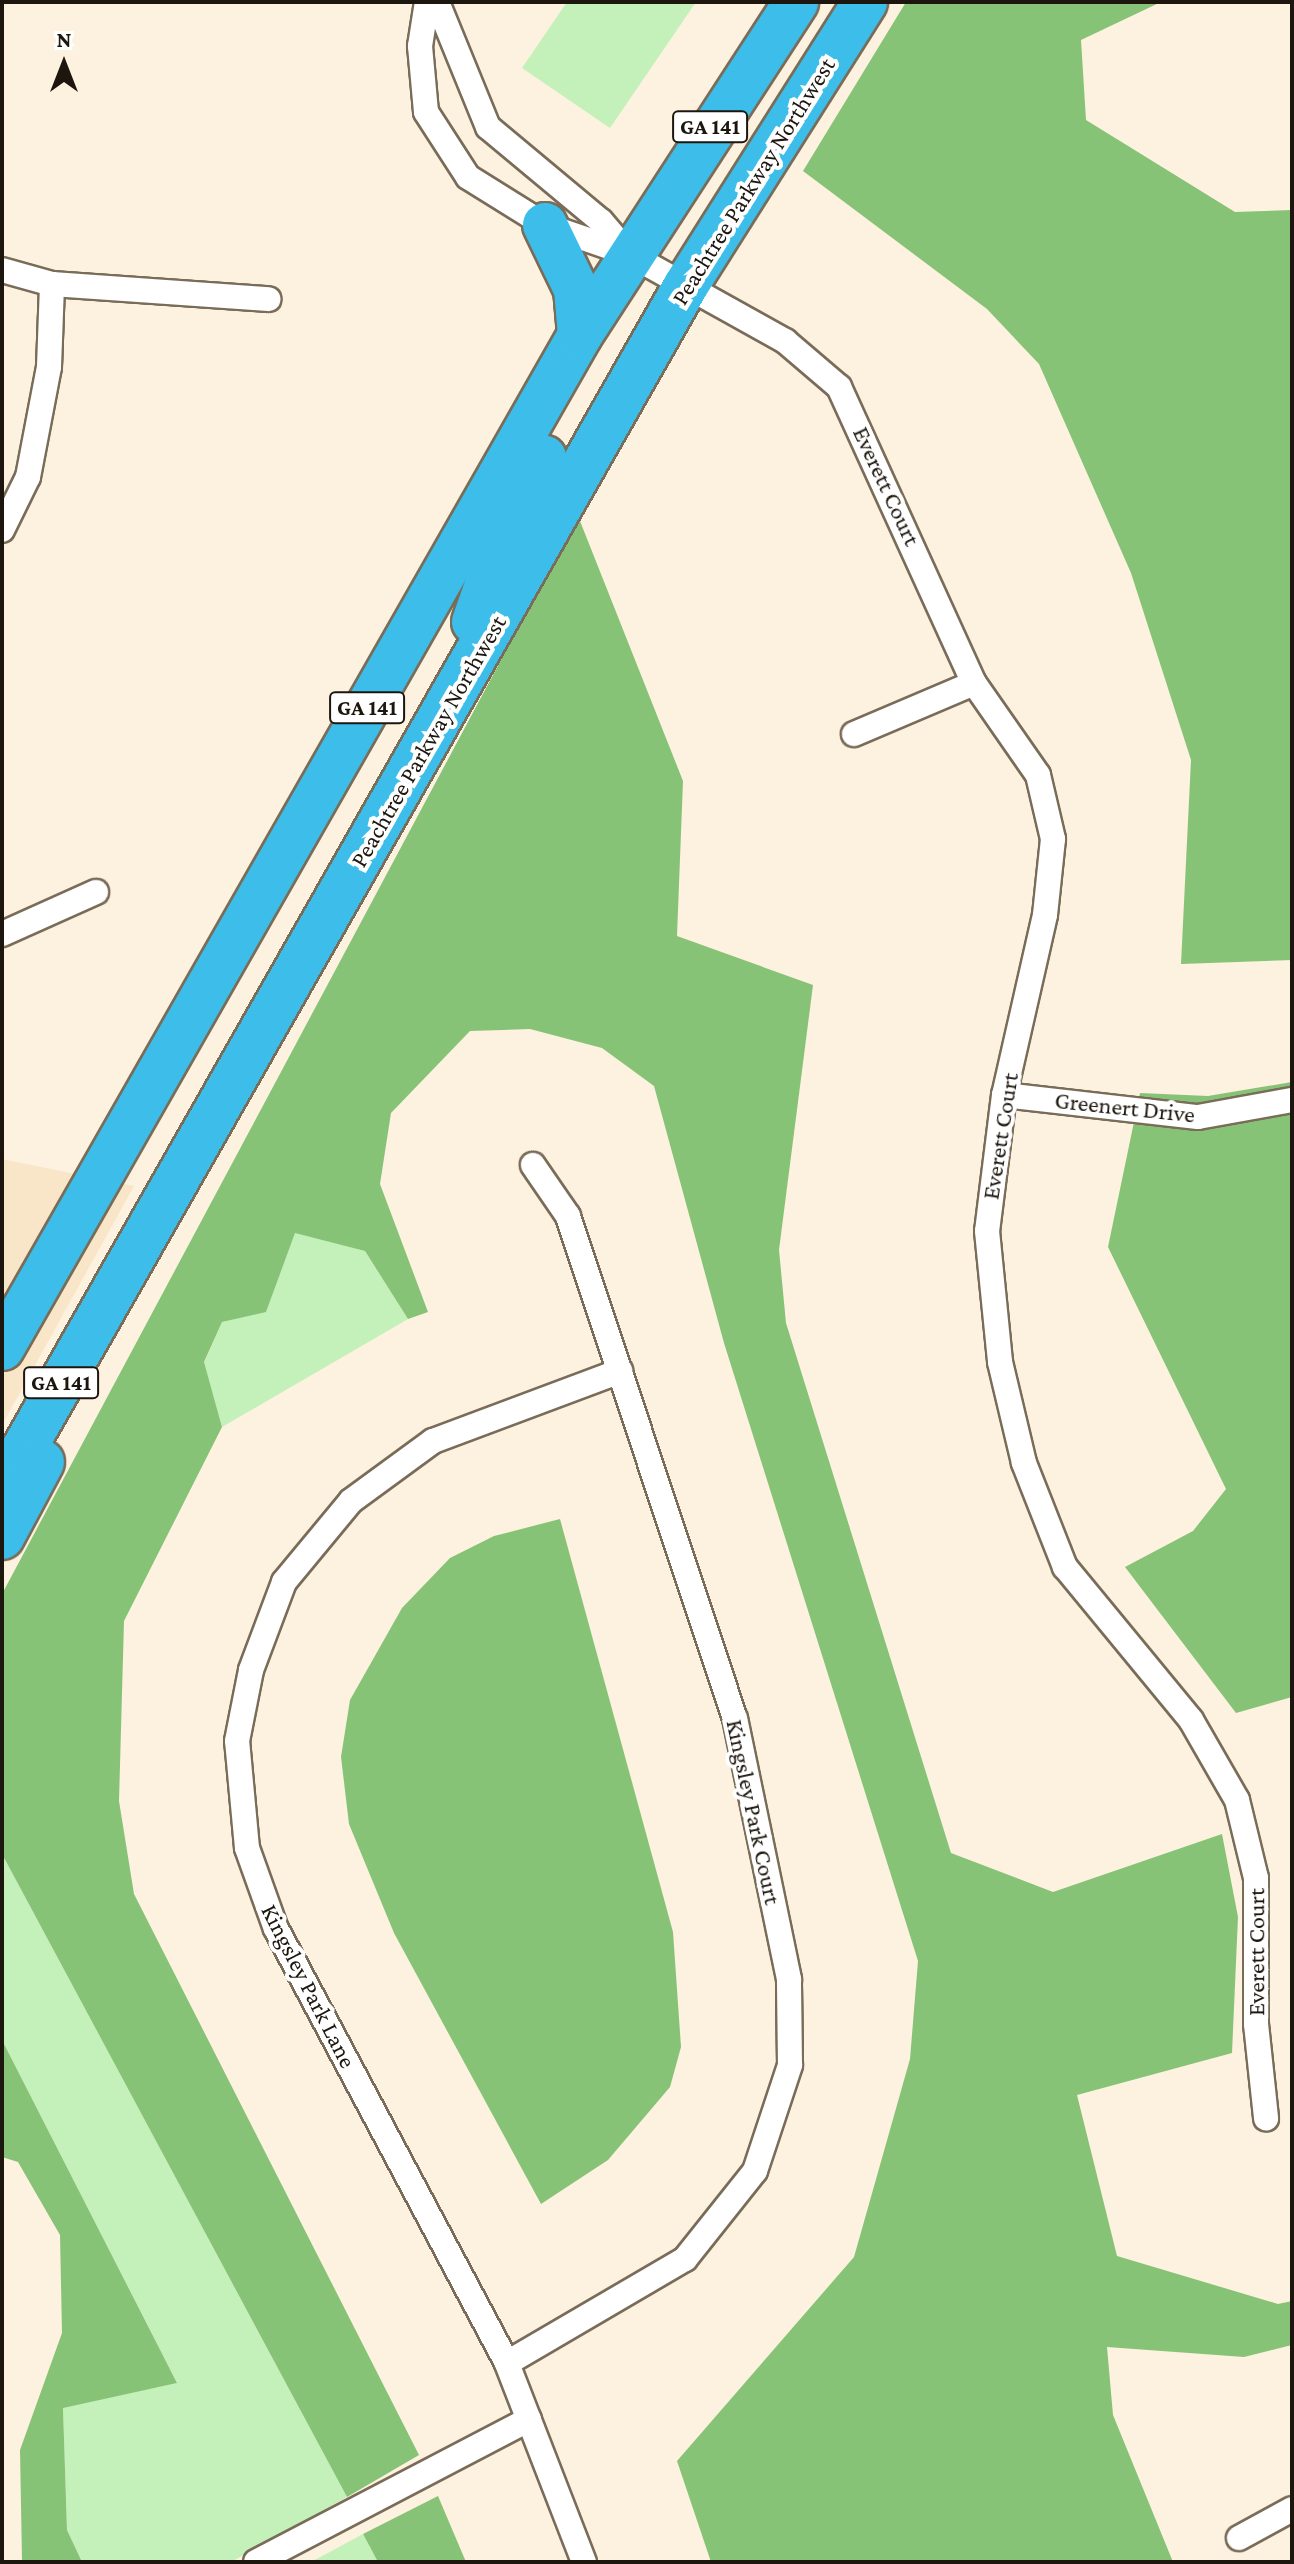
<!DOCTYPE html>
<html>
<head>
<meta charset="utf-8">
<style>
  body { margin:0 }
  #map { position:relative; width:1294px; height:2564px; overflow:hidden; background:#fdf1df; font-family:"Crimson Pro",serif }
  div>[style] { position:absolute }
  .built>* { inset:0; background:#f9e5c8 }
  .green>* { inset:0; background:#c4f1b9 }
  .forest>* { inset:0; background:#86c377 }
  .roads { filter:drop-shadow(2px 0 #796c58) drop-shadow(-2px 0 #796c58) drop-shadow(0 2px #796c58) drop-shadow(0 -2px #796c58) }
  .street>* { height:24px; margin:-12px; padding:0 12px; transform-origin:12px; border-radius:12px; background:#fff }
  .highway>* { height:44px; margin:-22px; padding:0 22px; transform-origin:22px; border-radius:22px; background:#3dbeea }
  span { translate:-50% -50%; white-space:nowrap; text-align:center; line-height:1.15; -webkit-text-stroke:8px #fff; paint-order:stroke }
  .shield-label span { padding:2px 6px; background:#fff; border:2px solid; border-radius:6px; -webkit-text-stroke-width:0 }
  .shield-label { font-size:22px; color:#1c160e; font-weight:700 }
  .street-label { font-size:24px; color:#1c160e }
  .frame { position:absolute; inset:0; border:4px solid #1c160e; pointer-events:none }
  .north { position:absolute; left:24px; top:24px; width:80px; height:80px; -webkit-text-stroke:6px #fff; paint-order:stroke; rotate:0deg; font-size:22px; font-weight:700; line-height:32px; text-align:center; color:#1c160e }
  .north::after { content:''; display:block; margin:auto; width:28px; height:36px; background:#1c160e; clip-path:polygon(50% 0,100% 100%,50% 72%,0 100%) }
</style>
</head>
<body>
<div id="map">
  <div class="built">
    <i style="clip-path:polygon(2px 1159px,134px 1186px,2px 1425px)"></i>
  </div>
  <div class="green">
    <i style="clip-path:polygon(567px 2px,696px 2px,610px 128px,522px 68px)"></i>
    <i style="clip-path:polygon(295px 1232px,365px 1251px,408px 1319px,222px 1427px,204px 1363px,222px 1322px,266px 1311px)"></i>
    <i style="clip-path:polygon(2px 1854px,347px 2497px,231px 2562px,82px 2562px,67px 2530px,63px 2407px,177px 2383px,2px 2040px)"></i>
    <i style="clip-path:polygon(363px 2534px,378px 2562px,311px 2562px)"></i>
  </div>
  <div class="forest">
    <i style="clip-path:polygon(906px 2px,1161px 2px,1081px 40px,1086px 120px,1235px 212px,1292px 210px,1292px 960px,1181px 964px,1191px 760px,1131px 573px,1039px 364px,987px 309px,803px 171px)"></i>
    <i style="clip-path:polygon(578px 516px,683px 781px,677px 936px,813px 985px,779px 1250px,786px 1323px,951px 1853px,1053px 1892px,1222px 1834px,1238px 1917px,1232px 2053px,1077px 2095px,1117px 2256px,1278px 2304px,1292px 2301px,1292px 2345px,1244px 2357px,1107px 2347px,1113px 2415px,1173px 2562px,711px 2562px,677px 2461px,854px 2257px,910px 2059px,918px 1961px,724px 1343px,654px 1086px,602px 1048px,530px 1029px,470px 1031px,391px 1113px,380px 1184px,428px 1312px,408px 1319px,365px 1251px,295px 1233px,266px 1312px,222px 1322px,204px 1362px,222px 1427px,124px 1621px,119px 1801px,134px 1894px,419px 2455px,347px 2497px,2px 1854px,2px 1594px)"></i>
    <i style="clip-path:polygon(1292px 1082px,1292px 1697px,1236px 1713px,1125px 1567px,1193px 1531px,1226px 1489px,1108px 1247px,1140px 1093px,1208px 1096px)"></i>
    <i style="clip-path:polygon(560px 1519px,673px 1932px,681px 2047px,670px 2087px,608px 2160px,541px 2204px,394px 1933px,349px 1824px,341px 1757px,350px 1700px,402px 1608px,450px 1558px,494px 1536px)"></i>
    <i style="clip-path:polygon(2px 2040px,177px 2383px,63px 2408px,67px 2530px,82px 2562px,22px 2560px,20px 2450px,62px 2333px,60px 2235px,18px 2162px,2px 2157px)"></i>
    <i style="clip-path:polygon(438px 2496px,466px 2562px,378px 2562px,363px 2534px)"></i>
  </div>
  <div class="roads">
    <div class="street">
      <i style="left:427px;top:2px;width:45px;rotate:99deg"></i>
      <i style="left:420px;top:46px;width:66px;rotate:84.8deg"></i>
      <i style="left:426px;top:112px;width:77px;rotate:57.1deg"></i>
      <i style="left:468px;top:177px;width:91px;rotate:31.9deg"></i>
      <i style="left:545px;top:225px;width:89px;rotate:19deg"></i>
      <i style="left:629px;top:254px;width:179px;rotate:29.1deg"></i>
      <i style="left:785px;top:341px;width:71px;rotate:40.4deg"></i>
      <i style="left:839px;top:387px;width:325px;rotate:65.5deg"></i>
      <i style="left:974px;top:683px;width:112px;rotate:55.2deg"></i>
      <i style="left:1038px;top:775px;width:66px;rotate:76.8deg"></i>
      <i style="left:1053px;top:839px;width:76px;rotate:96deg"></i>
      <i style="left:1045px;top:915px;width:185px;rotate:102.8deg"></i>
      <i style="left:1004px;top:1095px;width:137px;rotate:97.1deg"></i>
      <i style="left:987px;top:1231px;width:132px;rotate:84.3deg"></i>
      <i style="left:1000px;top:1362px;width:104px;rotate:76.6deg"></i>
      <i style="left:1024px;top:1463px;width:112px;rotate:68.5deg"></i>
      <i style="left:1065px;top:1567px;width:198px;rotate:50.5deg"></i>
      <i style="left:1191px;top:1720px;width:92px;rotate:60.1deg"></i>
      <i style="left:1237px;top:1800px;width:80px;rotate:76.3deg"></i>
      <i style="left:1256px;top:1878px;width:146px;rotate:90deg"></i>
      <i style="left:1256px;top:2024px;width:95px;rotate:83.9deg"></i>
      <i style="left:437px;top:2px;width:135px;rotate:67.8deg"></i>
      <i style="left:488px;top:127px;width:147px;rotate:39.8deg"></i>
      <i style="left:601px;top:221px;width:43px;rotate:49.7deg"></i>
      <i style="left:2px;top:270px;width:52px;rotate:15.6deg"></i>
      <i style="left:52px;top:284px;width:217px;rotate:4deg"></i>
      <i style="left:2px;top:530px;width:59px;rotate:-63.9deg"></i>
      <i style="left:28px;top:477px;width:112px;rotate:-79.2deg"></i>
      <i style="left:49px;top:367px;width:83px;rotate:-87.9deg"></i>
      <i style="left:854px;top:734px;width:130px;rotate:-23deg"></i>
      <i style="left:2px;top:934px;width:103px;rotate:-24.1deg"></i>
      <i style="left:1004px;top:1095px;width:195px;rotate:6.5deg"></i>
      <i style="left:1198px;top:1117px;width:96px;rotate:-10.3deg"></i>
      <i style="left:507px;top:2363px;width:206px;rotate:-30.3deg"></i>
      <i style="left:685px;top:2259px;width:112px;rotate:-51.5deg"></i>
      <i style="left:755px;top:2171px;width:112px;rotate:-71.7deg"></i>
      <i style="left:790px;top:2065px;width:86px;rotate:-90.7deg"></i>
      <i style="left:789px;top:1979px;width:266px;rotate:-101.7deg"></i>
      <i style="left:735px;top:1719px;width:530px;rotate:-108.37deg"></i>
      <i style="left:568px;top:1216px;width:62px;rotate:-124.5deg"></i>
      <i style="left:1239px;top:2538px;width:60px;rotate:-28.7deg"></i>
      <i style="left:256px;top:2562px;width:308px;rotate:-27.6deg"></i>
      <i style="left:584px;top:2562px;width:213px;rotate:-111.2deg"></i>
      <i style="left:507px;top:2363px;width:492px;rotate:-118deg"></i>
      <i style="left:276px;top:1929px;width:86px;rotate:-109.7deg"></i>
      <i style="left:247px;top:1848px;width:107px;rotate:-95.3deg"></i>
      <i style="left:237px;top:1741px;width:72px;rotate:-78.8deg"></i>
      <i style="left:251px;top:1670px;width:94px;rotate:-69.4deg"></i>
      <i style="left:284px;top:1582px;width:105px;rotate:-50.4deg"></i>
      <i style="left:351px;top:1501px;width:102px;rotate:-36.2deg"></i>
      <i style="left:433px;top:1441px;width:200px;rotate:-20.5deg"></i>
    </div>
    <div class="highway">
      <i style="left:545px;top:225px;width:71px;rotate:64.2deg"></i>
      <i style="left:576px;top:289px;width:46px;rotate:85deg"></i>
      <i style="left:474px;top:622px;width:94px;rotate:-70.8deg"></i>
      <i style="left:505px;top:533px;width:85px;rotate:-62.5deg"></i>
      <i style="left:2px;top:1348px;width:1166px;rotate:-60.29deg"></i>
      <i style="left:580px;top:335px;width:397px;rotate:-57deg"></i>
      <i style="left:2px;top:1487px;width:1381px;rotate:-60.35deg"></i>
      <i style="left:685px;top:287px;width:337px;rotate:-57.7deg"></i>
      <i style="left:2px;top:1537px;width:85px;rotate:-61.9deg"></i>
    </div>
  </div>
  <div class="shield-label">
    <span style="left:710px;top:127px">GA 141</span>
    <span style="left:367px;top:708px">GA 141</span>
    <span style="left:61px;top:1383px">GA 141</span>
  </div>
  <div class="street-label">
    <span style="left:753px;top:181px;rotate:-58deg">Peachtree Parkway Northwest</span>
    <span style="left:887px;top:486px;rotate:65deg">Everett Court</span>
    <span style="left:428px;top:741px;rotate:-60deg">Peachtree Parkway Northwest</span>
    <span style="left:1125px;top:1107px;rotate:6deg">Greenert Drive</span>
    <span style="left:1000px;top:1136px;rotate:-81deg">Everett Court</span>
    <span style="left:754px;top:1812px;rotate:78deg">Kingsley Park Court</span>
    <span style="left:1256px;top:1952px;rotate:-90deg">Everett Court</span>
    <span style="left:309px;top:1986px;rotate:63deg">Kingsley Park Lane</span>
  </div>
  <div class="frame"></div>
  <div class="north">N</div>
</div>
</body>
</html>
